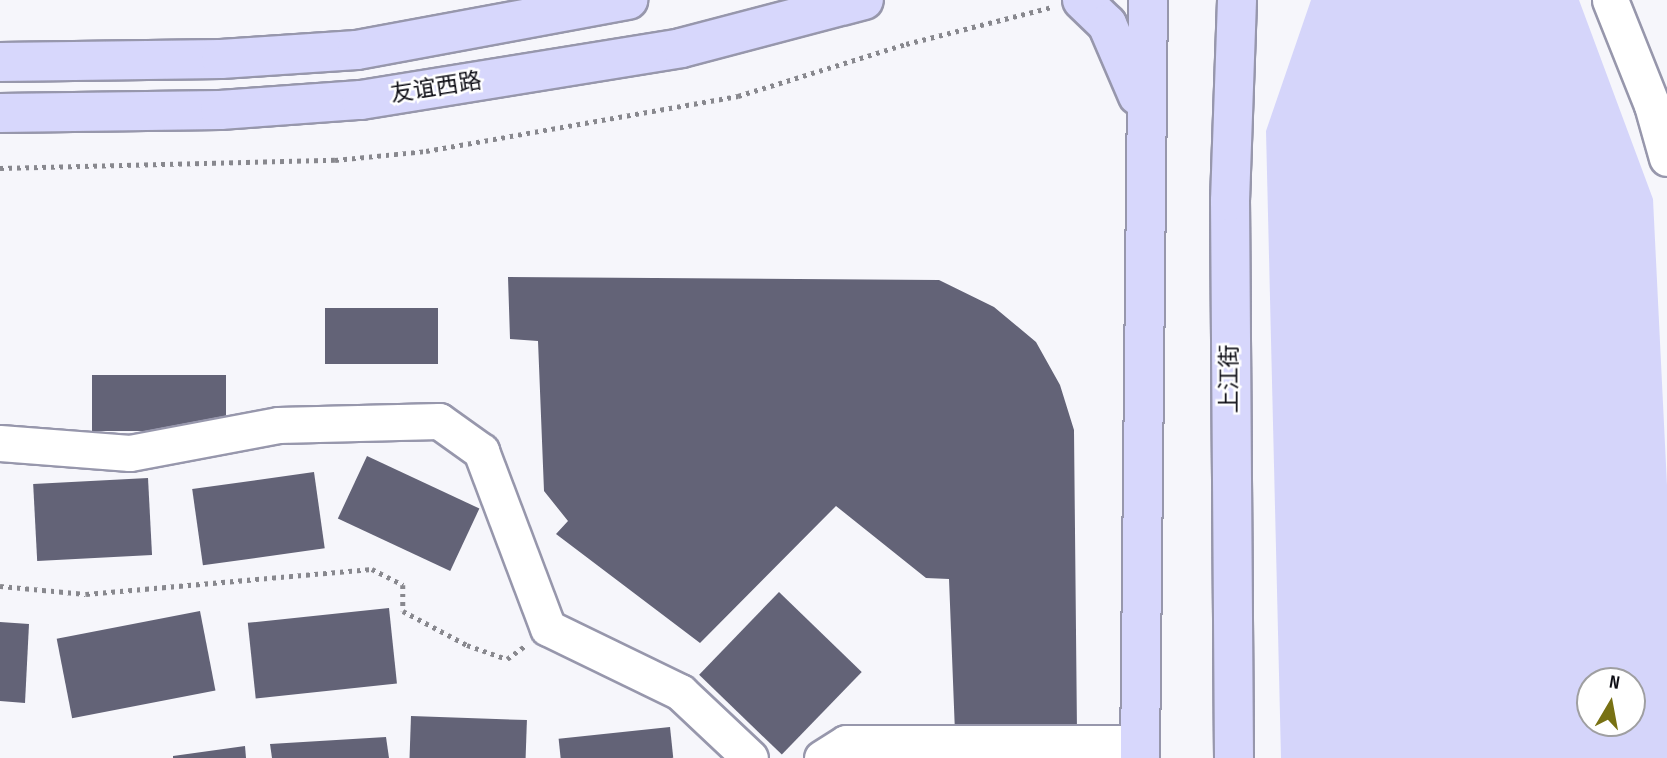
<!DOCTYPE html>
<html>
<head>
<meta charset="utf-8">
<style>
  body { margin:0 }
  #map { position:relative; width:1667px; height:758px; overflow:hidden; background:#f6f6fb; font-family:"Sofia Sans Condensed","Noto Sans SC",sans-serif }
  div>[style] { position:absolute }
  .green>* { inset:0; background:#d5d5fa }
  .building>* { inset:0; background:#636377; transform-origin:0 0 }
  .path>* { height:4.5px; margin-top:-2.25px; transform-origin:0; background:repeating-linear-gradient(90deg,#88888e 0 3.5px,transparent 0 8.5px) }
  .roads { filter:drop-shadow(2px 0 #9797ac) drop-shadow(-2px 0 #9797ac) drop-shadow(0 2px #9797ac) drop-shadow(0 -2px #9797ac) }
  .minor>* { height:35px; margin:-17.5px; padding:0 17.5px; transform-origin:17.5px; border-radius:17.5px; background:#fff }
  .major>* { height:38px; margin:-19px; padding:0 19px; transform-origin:19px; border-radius:19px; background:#d7d7fc }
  span { translate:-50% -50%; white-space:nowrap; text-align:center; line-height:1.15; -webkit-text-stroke:5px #fff; paint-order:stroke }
  .street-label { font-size:23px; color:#0e0e15 }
  .north { position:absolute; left:1576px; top:667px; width:70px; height:70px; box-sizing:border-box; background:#fff; border:2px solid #9f9fa1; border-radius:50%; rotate:10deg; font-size:19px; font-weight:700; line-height:28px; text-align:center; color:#0e0e15 }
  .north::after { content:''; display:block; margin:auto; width:24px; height:32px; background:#787113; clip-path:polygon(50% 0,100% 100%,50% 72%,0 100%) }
</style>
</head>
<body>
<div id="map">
  <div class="green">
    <i style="clip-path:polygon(evenodd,1311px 0,1579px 0,1653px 199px,1667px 485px,1667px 758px,1281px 758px,1266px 131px,1311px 0,1590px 681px,1632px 681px,1632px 723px,1590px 723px,1590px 681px)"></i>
  </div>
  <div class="building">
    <i style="clip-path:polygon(508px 277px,939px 280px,994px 307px,1036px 342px,1060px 385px,1074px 430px,1077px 732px,955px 733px,949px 579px,926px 578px,836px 506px,700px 643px,556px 534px,568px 521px,544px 491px,538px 341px,510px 339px)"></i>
    <i style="left:325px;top:308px;width:113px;height:56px"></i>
    <i style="left:92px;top:375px;width:134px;height:56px"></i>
    <i style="left:367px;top:456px;width:124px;height:69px;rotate:25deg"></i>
    <i style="left:314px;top:472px;width:77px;height:123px;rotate:82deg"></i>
    <i style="left:148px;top:478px;width:77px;height:115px;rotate:87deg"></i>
    <i style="left:779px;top:592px;width:115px;height:115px;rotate:44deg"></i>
    <i style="left:389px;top:608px;width:76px;height:142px;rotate:84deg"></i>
    <i style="left:200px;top:611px;width:81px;height:146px;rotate:79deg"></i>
    <i style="clip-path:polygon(0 622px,29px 624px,25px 703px,0 701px)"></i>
    <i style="left:411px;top:716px;width:116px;height:42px;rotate:2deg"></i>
    <i style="left:670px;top:727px;width:31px;height:112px;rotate:84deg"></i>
    <i style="clip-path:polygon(386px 737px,389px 758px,272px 758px,270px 744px)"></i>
    <i style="clip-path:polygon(245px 746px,246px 758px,173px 758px,173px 756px)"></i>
  </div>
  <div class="path">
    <i style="left:0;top:168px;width:335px;rotate:-1.4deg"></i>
    <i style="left:335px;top:160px;width:91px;rotate:-5.6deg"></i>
    <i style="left:426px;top:151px;width:317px;rotate:-10deg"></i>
    <i style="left:738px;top:96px;width:176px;rotate:-17.2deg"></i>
    <i style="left:906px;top:44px;width:151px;rotate:-14.2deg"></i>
    <i style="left:0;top:586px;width:86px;rotate:5.3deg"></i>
    <i style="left:86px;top:594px;width:287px;rotate:-5deg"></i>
    <i style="left:372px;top:569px;width:35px;rotate:27deg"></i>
    <i style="left:403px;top:585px;width:26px;rotate:90deg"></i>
    <i style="left:403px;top:611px;width:72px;rotate:28deg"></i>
    <i style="left:467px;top:645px;width:42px;rotate:19.3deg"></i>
    <i style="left:507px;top:659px;width:24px;rotate:-36deg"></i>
  </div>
  <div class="roads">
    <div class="minor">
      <i style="left:1610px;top:0;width:113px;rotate:68.2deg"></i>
      <i style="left:1652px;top:105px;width:55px;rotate:74.2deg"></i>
      <i style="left:0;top:443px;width:130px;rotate:4.4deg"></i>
      <i style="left:130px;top:453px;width:151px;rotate:-10.7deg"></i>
      <i style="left:278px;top:425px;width:161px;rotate:-1.4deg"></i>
      <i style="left:439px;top:421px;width:52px;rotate:35.5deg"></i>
      <i style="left:481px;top:451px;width:189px;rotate:69.3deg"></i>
      <i style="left:548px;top:628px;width:147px;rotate:25.9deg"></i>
      <i style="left:680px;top:692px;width:96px;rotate:43.3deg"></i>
      <i style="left:822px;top:758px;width:28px;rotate:-32deg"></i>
      <i style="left:846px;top:743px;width:294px"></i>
    </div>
    <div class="major">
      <i style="left:1082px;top:0;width:35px;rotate:44deg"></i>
      <i style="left:1107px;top:24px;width:78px;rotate:66.7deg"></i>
      <i style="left:0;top:62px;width:221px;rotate:-0.8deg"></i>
      <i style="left:221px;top:59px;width:136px;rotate:-3.8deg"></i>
      <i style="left:357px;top:50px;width:276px;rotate:-10.5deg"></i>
      <i style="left:0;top:113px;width:220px;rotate:-0.8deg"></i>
      <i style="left:220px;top:110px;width:141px;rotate:-4.1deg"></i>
      <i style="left:361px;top:100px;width:324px;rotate:-9.2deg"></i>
      <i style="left:681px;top:48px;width:189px;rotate:-14.7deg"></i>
      <i style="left:1140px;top:758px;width:758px;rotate:-89.4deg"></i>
      <i style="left:1234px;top:758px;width:557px;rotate:-90.41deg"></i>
      <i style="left:1230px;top:201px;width:201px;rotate:-88deg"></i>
    </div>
  </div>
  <div class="street-label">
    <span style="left:436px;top:88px;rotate:-9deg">友谊西路</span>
    <span style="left:1230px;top:379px;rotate:-90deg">上江街</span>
  </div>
  <div class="north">N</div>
</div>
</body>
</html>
